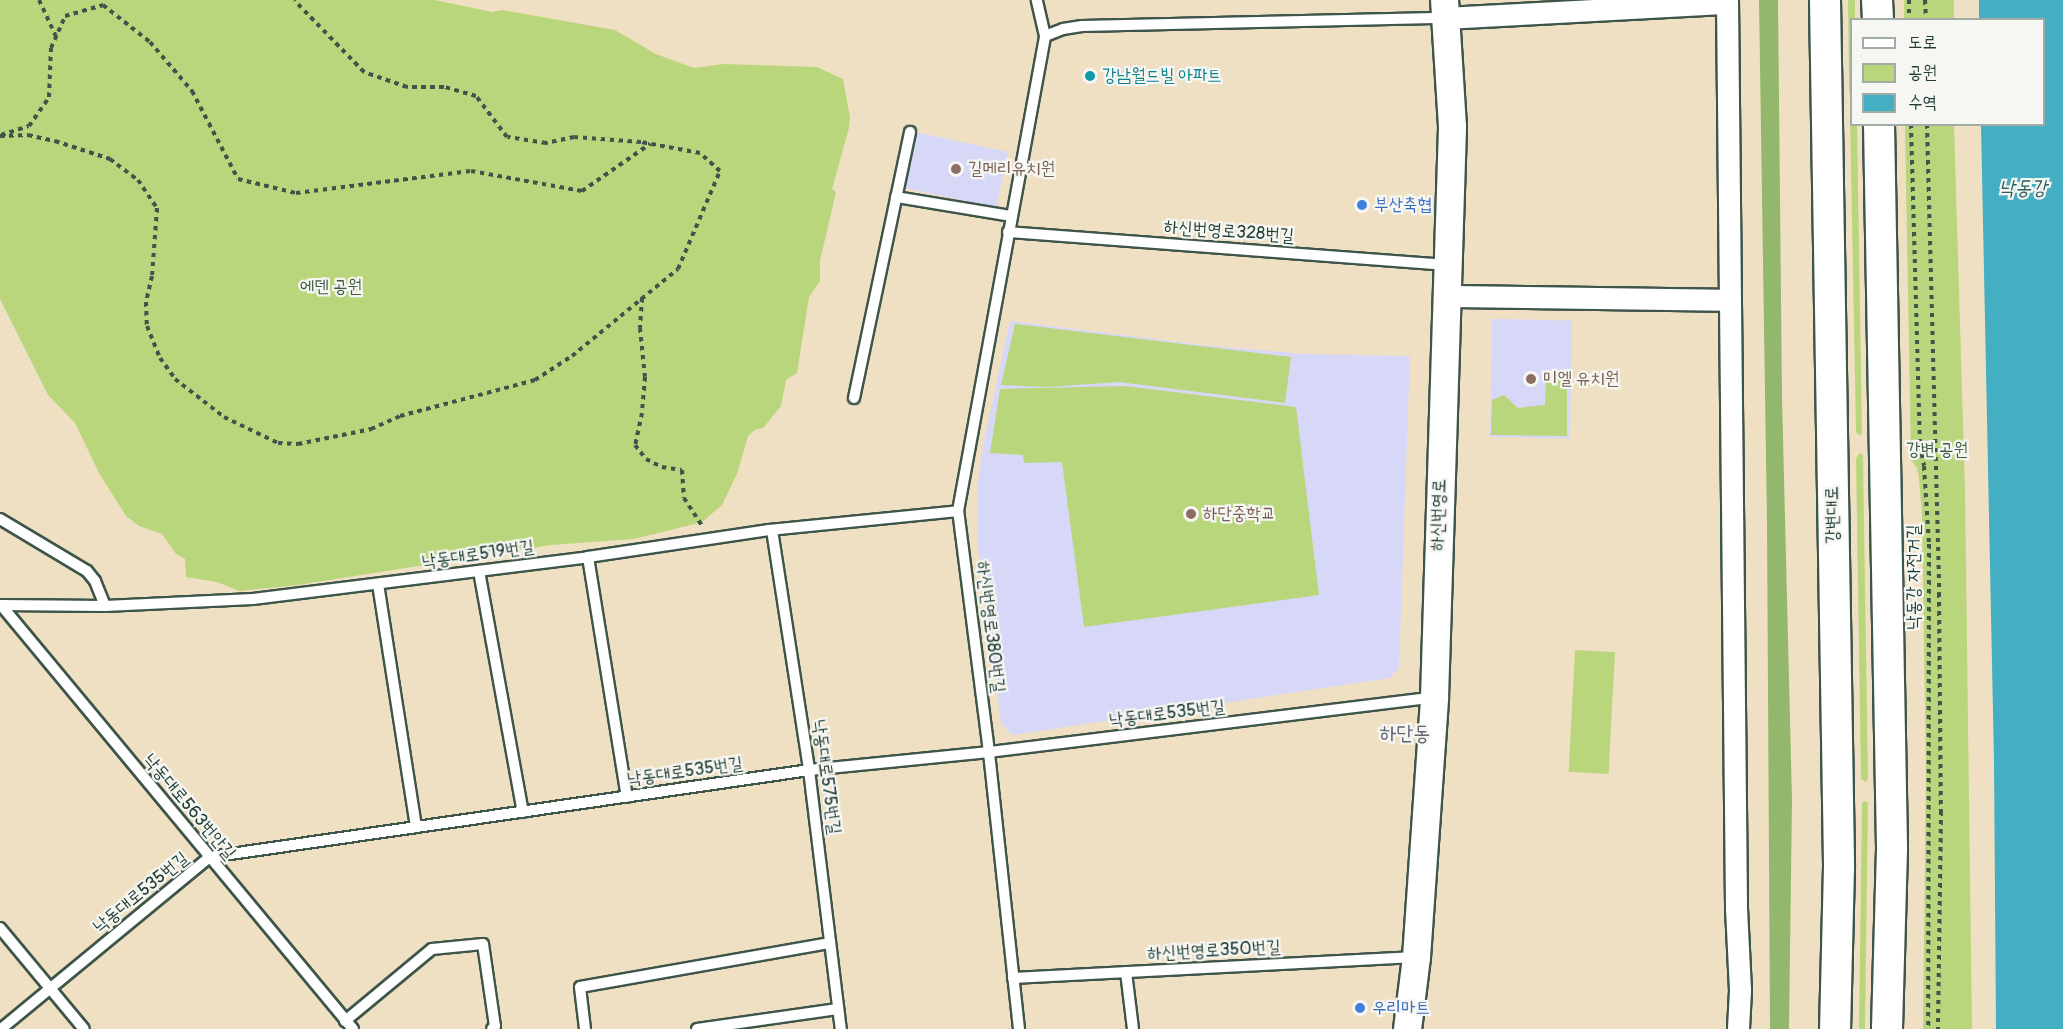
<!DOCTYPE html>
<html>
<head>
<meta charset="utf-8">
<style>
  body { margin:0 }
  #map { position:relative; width:2063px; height:1029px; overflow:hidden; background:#f0e0c3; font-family:Pangolin,"Poor Story",sans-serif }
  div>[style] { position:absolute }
  .built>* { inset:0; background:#d7d7f8; transform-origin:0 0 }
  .green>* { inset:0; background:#bad67c; transform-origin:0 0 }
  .forest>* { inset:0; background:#93b76c }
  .water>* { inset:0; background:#44aec3 }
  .path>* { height:4px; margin-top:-2px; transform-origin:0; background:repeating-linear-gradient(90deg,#3e5549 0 4.5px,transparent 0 9px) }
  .roads { filter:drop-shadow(2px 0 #3e5549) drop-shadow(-2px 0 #3e5549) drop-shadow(0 2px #3e5549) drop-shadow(0 -2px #3e5549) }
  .service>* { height:10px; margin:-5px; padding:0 5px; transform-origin:5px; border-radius:5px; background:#fff }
  .minor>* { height:21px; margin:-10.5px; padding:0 10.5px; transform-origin:10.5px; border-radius:10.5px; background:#fff }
  .tertiary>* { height:27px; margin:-13.5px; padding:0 13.5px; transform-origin:13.5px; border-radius:13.5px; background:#fff }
  .secondary>* { height:30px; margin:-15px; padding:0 15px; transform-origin:15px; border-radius:15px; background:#fff }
  .dots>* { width:16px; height:16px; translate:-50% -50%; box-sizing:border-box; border:3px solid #f6f6f2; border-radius:50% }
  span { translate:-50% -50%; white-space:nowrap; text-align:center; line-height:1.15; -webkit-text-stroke:4.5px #f6f6f2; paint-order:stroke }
  .culture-label { font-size:18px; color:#0d838f }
  .left { translate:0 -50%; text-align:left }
  .education-label { font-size:18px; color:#785e54 }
  .shop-label { font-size:18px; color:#366cbe }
  .street-label { font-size:18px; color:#1f3d34 }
  .park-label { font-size:18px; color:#3e5c42 }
  .water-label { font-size:20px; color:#2a5f5f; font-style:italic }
  .quarter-label { font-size:21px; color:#606573 }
  .legend { position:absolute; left:1850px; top:18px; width:195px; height:108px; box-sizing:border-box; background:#f6f6f2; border:2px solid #a0aca6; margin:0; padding:8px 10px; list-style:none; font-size:18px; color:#1f3d34 }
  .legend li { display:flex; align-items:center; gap:12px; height:30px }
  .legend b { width:30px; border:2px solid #a0aca6 }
</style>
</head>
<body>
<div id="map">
  <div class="built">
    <i style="left:915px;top:132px;width:95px;height:57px;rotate:12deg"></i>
    <i style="left:1492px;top:319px;width:80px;height:118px;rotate:1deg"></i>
    <i style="clip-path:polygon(1010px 321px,1210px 346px,1305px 354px,1410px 356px,1399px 668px,1390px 678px,1012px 735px,1001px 723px,977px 539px,977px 489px,984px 441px)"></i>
  </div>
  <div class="green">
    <i style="clip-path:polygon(0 0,435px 0,492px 12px,502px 10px,615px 30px,656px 54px,694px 68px,724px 64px,817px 67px,843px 79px,850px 117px,849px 128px,832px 189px,836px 192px,820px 261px,820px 281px,809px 297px,797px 373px,786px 380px,781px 406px,763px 428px,755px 430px,748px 436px,737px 474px,722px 505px,702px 522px,634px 539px,551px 545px,298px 585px,239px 591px,217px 582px,186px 577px,185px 559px,176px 554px,162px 534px,139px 526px,126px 516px,99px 473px,75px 423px,48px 395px,0 299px)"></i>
    <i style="clip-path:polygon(1848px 0,1855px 0,1855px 19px,1852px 20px,1852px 91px,1849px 93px)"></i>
    <i style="left:1904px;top:0;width:50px;height:19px"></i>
    <i style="clip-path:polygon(1851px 113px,1852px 124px,1857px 125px,1862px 432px,1860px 436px,1856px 432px,1850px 114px)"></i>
    <i style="clip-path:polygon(1905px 125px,1954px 125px,1965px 489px,1972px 1029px,1923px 1029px,1926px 771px,1922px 515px,1919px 478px,1917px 468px,1911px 460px)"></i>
    <i style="clip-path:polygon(1015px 324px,1291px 357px,1285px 403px,1119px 382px,1047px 387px,1001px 385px)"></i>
    <i style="clip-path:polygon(1546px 375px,1567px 376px,1567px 436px,1491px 435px,1492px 400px,1504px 395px,1518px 408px,1545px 405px)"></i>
    <i style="clip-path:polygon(1125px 386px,1296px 407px,1319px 595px,1084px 627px,1062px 462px,1024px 463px,1023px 455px,990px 453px,1000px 389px)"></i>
    <i style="clip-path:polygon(1860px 453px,1863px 455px,1868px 778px,1866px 782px,1861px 779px,1856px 458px)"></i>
    <i style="left:1575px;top:650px;width:40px;height:122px;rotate:3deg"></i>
    <i style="clip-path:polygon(1864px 801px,1868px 802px,1865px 1024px,1865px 1029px,1859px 1029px,1862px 803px)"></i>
  </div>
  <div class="forest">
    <i style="clip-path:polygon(1759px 0,1778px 0,1782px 397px,1792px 800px,1789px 1029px,1770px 1029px,1767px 523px)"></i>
  </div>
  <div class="water">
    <i style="clip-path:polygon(1979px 0,2063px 0,2063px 1029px,1996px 1029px,1994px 762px,1981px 125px,2044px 124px,2044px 20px,1979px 19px)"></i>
  </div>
  <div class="path">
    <i style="left:39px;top:0;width:40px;rotate:65deg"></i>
    <i style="left:1909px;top:0;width:20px;rotate:90deg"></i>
    <i style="left:1925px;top:0;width:20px;rotate:87deg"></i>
    <i style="left:1911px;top:124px;width:321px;rotate:88.4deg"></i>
    <i style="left:1920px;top:445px;width:21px;rotate:79deg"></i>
    <i style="left:1924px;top:466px;width:78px;rotate:86.3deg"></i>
    <i style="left:1929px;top:544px;width:485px;rotate:90.1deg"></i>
    <i style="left:1927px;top:124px;width:469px;rotate:88.5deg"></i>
    <i style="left:1939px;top:593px;width:218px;rotate:89.5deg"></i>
    <i style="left:1941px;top:811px;width:218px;rotate:90.8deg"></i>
    <i style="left:1px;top:135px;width:29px;rotate:-18deg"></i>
    <i style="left:29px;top:126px;width:35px;rotate:-55deg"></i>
    <i style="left:49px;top:97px;width:49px;rotate:-87.7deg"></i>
    <i style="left:51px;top:48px;width:35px;rotate:-66deg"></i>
    <i style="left:65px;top:16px;width:40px;rotate:-16deg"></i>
    <i style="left:103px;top:5px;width:60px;rotate:38.2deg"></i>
    <i style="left:150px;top:42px;width:65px;rotate:49.4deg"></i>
    <i style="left:192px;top:91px;width:99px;rotate:62.4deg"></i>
    <i style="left:238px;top:179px;width:60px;rotate:13.6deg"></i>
    <i style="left:296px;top:193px;width:176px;rotate:-7.2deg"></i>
    <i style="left:471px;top:171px;width:113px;rotate:10.2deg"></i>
    <i style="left:582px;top:191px;width:83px;rotate:-34.7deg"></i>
    <i style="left:0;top:136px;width:28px;rotate:-2deg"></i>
    <i style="left:28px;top:135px;width:28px;rotate:13deg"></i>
    <i style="left:55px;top:141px;width:58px;rotate:18.1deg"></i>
    <i style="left:110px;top:159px;width:35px;rotate:37deg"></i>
    <i style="left:138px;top:180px;width:34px;rotate:56deg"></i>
    <i style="left:157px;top:208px;width:68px;rotate:94.2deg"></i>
    <i style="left:152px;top:276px;width:27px;rotate:103deg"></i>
    <i style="left:146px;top:302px;width:24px;rotate:88deg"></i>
    <i style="left:147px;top:326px;width:35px;rotate:68deg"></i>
    <i style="left:160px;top:358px;width:26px;rotate:54deg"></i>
    <i style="left:175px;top:379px;width:62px;rotate:37.8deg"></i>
    <i style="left:224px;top:417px;width:60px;rotate:25.7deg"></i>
    <i style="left:278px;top:443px;width:20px;rotate:3deg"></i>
    <i style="left:298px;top:444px;width:75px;rotate:-11.6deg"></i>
    <i style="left:371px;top:429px;width:32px;rotate:-24deg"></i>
    <i style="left:400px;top:416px;width:140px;rotate:-14.9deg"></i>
    <i style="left:535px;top:380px;width:44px;rotate:-33deg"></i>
    <i style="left:572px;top:356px;width:137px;rotate:-39.4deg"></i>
    <i style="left:678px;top:269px;width:107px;rotate:-66.8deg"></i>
    <i style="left:720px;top:171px;width:27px;rotate:-138deg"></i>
    <i style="left:700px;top:153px;width:60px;rotate:-169.4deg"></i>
    <i style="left:641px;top:142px;width:67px;rotate:-175.7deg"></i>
    <i style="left:574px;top:137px;width:29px;rotate:168deg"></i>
    <i style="left:546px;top:143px;width:39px;rotate:-171deg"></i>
    <i style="left:507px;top:137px;width:51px;rotate:-127.1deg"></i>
    <i style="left:476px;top:96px;width:33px;rotate:-164deg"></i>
    <i style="left:444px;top:87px;width:37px;rotate:180deg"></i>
    <i style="left:407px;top:87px;width:46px;rotate:-160.8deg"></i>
    <i style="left:364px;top:72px;width:100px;rotate:-134.2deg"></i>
    <i style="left:642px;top:298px;width:30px;rotate:94deg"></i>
    <i style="left:640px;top:328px;width:49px;rotate:84.2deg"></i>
    <i style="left:645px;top:377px;width:36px;rotate:95deg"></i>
    <i style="left:642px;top:413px;width:33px;rotate:102deg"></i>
    <i style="left:635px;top:445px;width:18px;rotate:52deg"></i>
    <i style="left:646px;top:459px;width:18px;rotate:27deg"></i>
    <i style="left:662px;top:467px;width:20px;rotate:9deg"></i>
    <i style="left:682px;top:470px;width:28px;rotate:86deg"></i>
    <i style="left:684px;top:498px;width:33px;rotate:57deg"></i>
  </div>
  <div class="roads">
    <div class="service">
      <i style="left:1045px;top:36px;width:19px;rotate:-21deg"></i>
      <i style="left:1063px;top:29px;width:19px;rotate:-9deg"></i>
      <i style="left:1082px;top:26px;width:364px;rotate:-1.3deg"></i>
      <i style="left:896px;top:197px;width:117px;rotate:9.4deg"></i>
      <i style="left:1008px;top:232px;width:439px;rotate:4.3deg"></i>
      <i style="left:854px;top:398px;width:272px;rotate:-78.1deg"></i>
      <i style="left:0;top:519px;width:101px;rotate:30.9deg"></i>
      <i style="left:87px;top:571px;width:13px;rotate:51deg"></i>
      <i style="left:95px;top:581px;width:27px;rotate:68deg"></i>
      <i style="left:772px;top:530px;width:243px;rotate:81.2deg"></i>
      <i style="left:809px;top:770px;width:261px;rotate:83deg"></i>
      <i style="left:588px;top:557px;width:243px;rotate:80.8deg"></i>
      <i style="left:479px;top:571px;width:245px;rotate:79.7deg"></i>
      <i style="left:378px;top:584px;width:246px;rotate:81.1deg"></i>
      <i style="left:0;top:605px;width:105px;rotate:0.5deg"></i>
      <i style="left:105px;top:606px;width:148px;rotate:-2.7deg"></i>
      <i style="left:253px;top:599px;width:338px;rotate:-7.1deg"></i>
      <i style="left:588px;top:557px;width:183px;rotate:-8.5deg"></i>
      <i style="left:769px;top:530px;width:190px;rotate:-5.7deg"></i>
      <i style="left:1px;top:605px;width:551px;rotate:50.3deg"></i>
      <i style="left:0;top:928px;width:131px;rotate:50.3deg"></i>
      <i style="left:1126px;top:972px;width:57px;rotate:83deg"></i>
      <i style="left:1013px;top:978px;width:403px;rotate:-3deg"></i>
      <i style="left:345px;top:1021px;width:113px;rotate:-39.6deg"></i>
      <i style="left:432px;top:949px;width:51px;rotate:-5.6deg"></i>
      <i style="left:483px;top:944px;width:83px;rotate:81.7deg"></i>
      <i style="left:495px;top:1026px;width:4px;rotate:135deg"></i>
      <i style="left:1px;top:1029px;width:271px;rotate:-39.5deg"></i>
      <i style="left:210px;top:857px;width:605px;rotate:-8.26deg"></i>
      <i style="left:809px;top:770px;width:181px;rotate:-5.7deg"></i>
      <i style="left:989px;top:752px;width:448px;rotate:-7deg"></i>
      <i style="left:585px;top:1029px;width:42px;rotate:-96.8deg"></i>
      <i style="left:580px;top:987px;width:254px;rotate:-10deg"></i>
      <i style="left:697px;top:1029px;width:142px;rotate:-8.1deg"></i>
      <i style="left:1019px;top:1029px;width:279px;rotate:-96.2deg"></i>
      <i style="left:989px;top:752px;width:243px;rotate:-97.3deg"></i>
      <i style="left:958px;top:511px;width:483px;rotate:-79.6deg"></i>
      <i style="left:1045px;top:36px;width:37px;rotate:-103deg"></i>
    </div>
    <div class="minor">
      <i style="left:1727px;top:0;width:908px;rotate:89.43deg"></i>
      <i style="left:1736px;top:908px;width:82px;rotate:87.2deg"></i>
      <i style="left:1740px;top:990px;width:39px;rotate:93deg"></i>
      <i style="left:1446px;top:18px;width:281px;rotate:-3.1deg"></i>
      <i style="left:1446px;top:296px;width:284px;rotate:0.8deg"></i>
    </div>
    <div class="tertiary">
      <i style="left:1407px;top:1029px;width:73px;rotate:-82.9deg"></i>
      <i style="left:1416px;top:957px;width:261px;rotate:-86deg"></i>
      <i style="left:1434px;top:697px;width:571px;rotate:-88.19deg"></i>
      <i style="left:1452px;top:126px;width:126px;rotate:-93.6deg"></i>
    </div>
    <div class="secondary">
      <i style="left:1825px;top:0;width:867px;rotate:89.07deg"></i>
      <i style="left:1839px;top:867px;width:162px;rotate:91.4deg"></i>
      <i style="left:1877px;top:0;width:20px;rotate:87deg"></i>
      <i style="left:1879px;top:124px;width:725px;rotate:88.97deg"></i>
      <i style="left:1892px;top:849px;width:180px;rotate:91.6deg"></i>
    </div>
  </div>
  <div class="dots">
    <i style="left:1090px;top:76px;background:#0f9aa8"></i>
    <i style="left:956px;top:169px;background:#8d6e63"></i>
    <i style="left:1362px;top:205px;background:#3f7fe0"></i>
    <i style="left:1531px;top:379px;background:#8d6e63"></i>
    <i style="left:1191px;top:514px;background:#8d6e63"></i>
    <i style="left:1360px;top:1008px;background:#3f7fe0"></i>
  </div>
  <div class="culture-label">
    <span class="left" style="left:1102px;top:76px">강남월드빌 아파트</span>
  </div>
  <div class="education-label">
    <span class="left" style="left:968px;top:169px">길메리유치원</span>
    <span class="left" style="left:1543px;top:379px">미엘 유치원</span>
    <span class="left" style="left:1203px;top:514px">하단중학교</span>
  </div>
  <div class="shop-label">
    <span class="left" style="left:1374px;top:205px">부산축협</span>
    <span class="left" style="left:1372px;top:1008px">우리마트</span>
  </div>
  <div class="street-label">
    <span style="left:1229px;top:232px;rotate:4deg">하신번영로328번길</span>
    <span style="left:1439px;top:515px;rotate:-88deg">하신번영로</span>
    <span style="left:1833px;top:515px;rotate:-91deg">강변대로</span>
    <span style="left:478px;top:555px;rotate:-8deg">낙동대로519번길</span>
    <span style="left:1914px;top:577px;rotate:-90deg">낙동강 자전거길</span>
    <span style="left:990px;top:627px;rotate:83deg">하신번영로380번길</span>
    <span style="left:1167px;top:714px;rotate:-7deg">낙동대로535번길</span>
    <span style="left:685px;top:772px;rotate:-8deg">낙동대로535번길</span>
    <span style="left:826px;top:777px;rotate:82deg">낙동대로575번길</span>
    <span style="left:189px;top:807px;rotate:50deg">낙동대로563번안길</span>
    <span style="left:141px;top:893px;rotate:-39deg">낙동대로535번길</span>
    <span style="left:1214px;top:951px;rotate:-3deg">하신번영로350번길</span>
  </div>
  <div class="park-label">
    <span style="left:331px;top:287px">에덴 공원</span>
    <span style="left:1937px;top:450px">강변 공원</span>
  </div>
  <div class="water-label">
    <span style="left:2023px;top:187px">낙동강</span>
  </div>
  <div class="quarter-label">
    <span style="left:1405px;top:734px">하단동</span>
  </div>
  <ul class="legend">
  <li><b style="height:8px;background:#fff"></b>도로</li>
  <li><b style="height:16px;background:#bad67c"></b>공원</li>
  <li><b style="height:16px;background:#44aec3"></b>수역</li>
  </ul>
</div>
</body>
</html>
